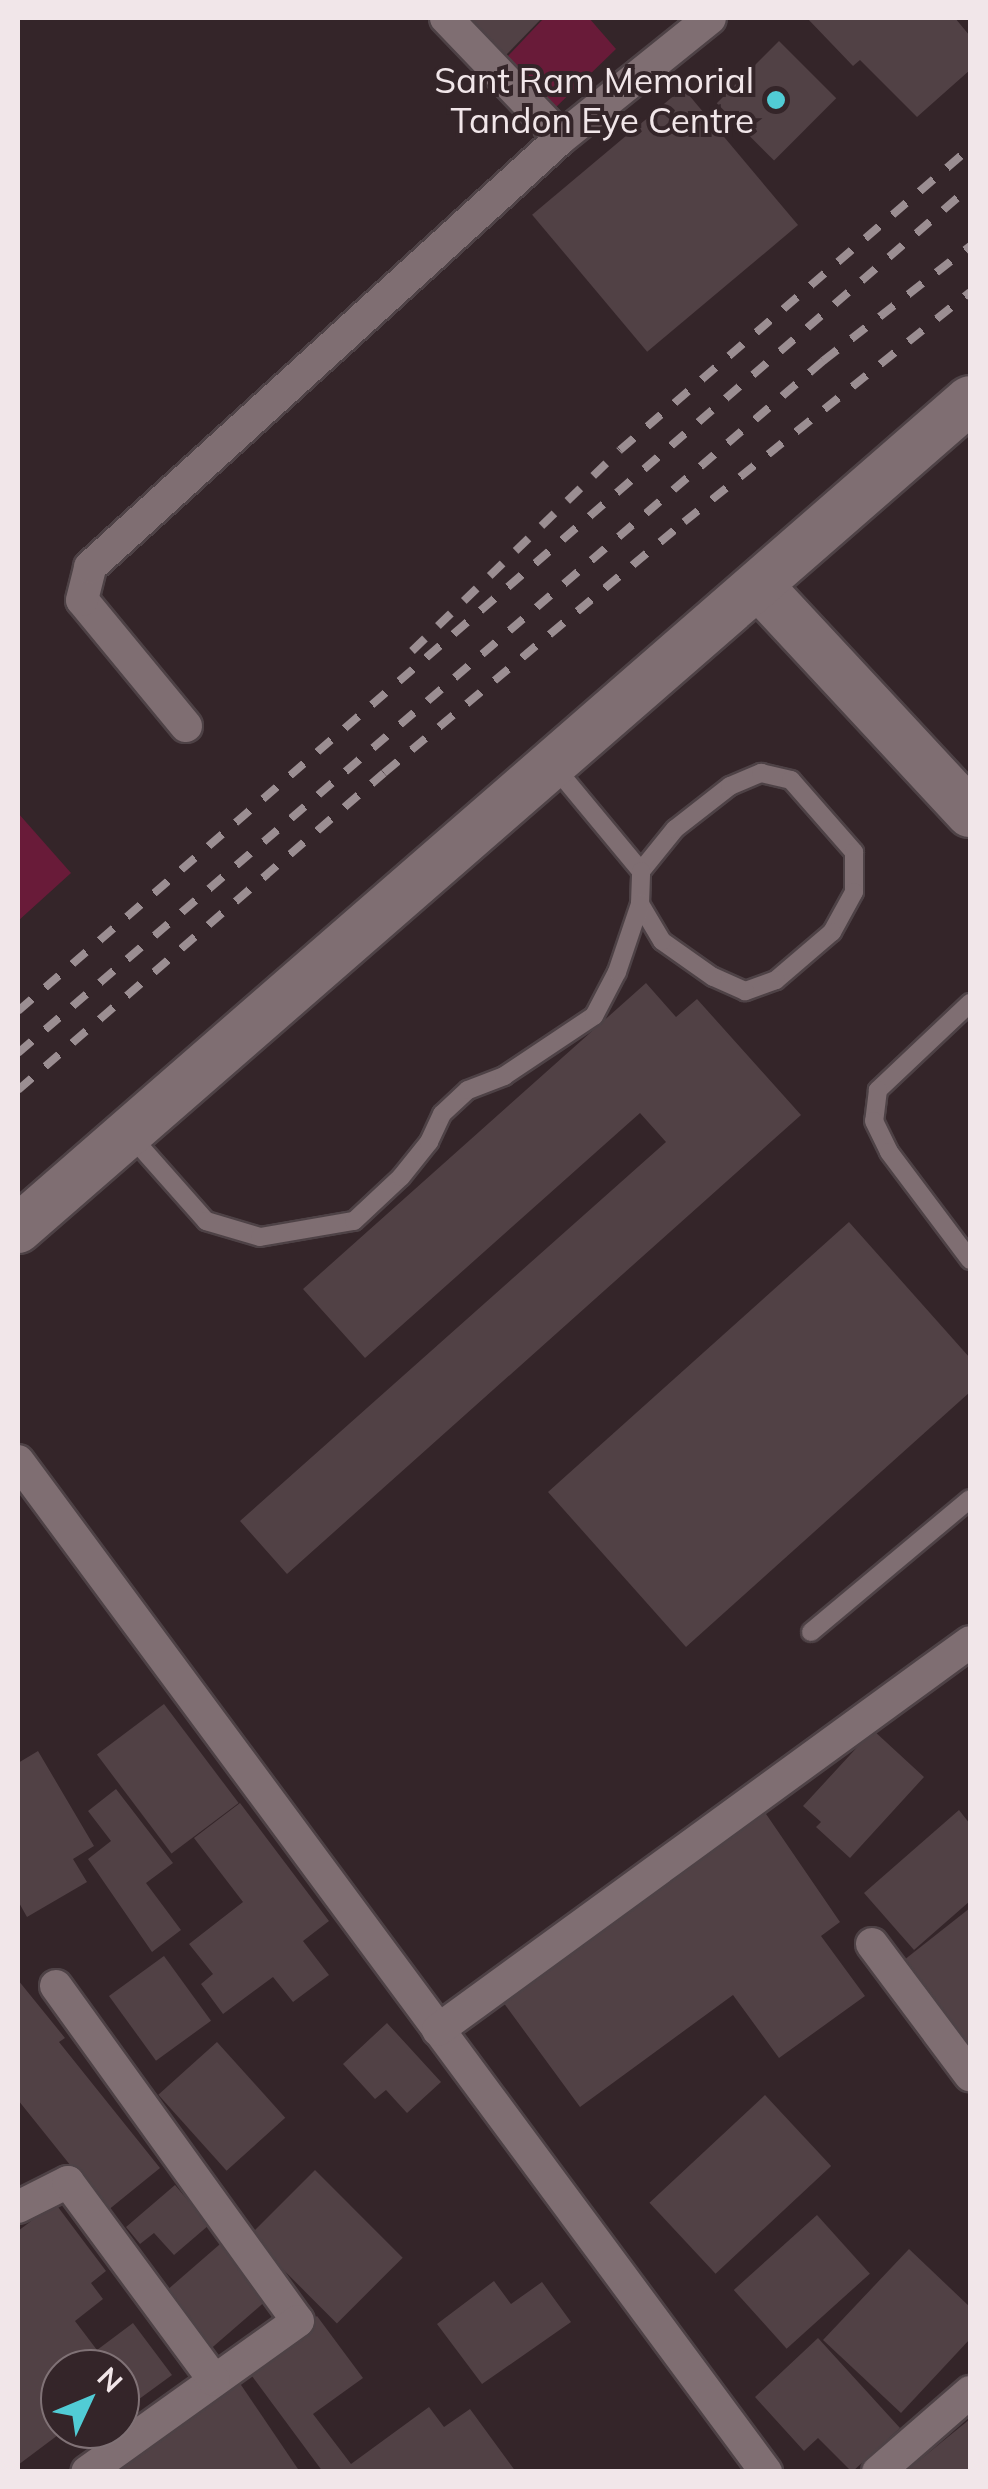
<!DOCTYPE html>
<html>
<head>
<meta charset="utf-8">
<style>
  body { margin:0 }
  #map { position:relative; width:988px; height:2489px; overflow:hidden; background:#342529; font-family:Mulish,sans-serif }
  div>[style] { position:absolute }
  .green>* { inset:0; background:#691b39 }
  .building>* { inset:0; background:#514145; transform-origin:0 0 }
  .roads { filter:drop-shadow(2px 0 #4e4246) drop-shadow(-2px 0 #4e4246) drop-shadow(0 2px #4e4246) drop-shadow(0 -2px #4e4246) }
  .lane>* { height:18px; margin:-9px; padding:0 9px; transform-origin:9px; border-radius:9px; background:#7f6e72 }
  .street>* { height:32px; margin:-16px; padding:0 16px; transform-origin:16px; border-radius:16px; background:#7f6e72 }
  .secondary>* { height:48px; margin:-24px; padding:0 24px; transform-origin:24px; border-radius:24px; background:#7f6e72 }
  .rail>* { height:8px; margin-top:-4px; transform-origin:0; background:repeating-linear-gradient(90deg,#9b8e92 0 18px,transparent 0 36px) }
  .dots>* { width:28px; height:28px; translate:-50% -50%; box-sizing:border-box; border:5px solid #342529; border-radius:50% }
  span { translate:-50% -50%; white-space:nowrap; text-align:center; line-height:1.15; -webkit-text-stroke:8px #342529; paint-order:stroke }
  .poi-label { font-size:35px; color:#f1e6e9 }
  .right { translate:-100% -50%; text-align:right }
  .frame { position:absolute; inset:0; border:20px solid #f1e6e9; pointer-events:none }
  .north { position:absolute; left:40px; top:2349px; width:100px; height:100px; box-sizing:border-box; background:#342529; border:2px solid #807276; border-radius:50%; rotate:46deg; font-size:28px; font-weight:700; line-height:40px; text-align:center; color:#f1e6e9 }
  .north::after { content:''; display:block; margin:auto; width:35px; height:45px; background:#51ccd5; clip-path:polygon(50% 0,100% 100%,50% 72%,0 100%) }
</style>
</head>
<body>
<div id="map">
  <div class="green">
    <i style="clip-path:polygon(544px 18px,589px 18px,616px 49px,554px 109px,507px 57px)"></i>
    <i style="clip-path:polygon(18px 813px,71px 873px,18px 921px)"></i>
  </div>
  <div class="building">
    <i style="clip-path:polygon(470px 18px,542px 18px,506px 55px)"></i>
    <i style="clip-path:polygon(807px 18px,955px 18px,970px 36px,970px 70px,917px 117px,860px 60px,853px 66px)"></i>
    <i style="left:779px;top:41px;width:81px;height:88px;rotate:45deg"></i>
    <i style="left:683px;top:88px;width:179px;height:197px;rotate:50deg"></i>
    <i style="clip-path:polygon(646px 983px,676px 1017px,697px 999px,801px 1115px,287px 1574px,240px 1521px,666px 1142px,640px 1113px,365px 1358px,303px 1289px)"></i>
    <i style="clip-path:polygon(849px 1222px,970px 1358px,970px 1392px,686px 1647px,548px 1492px)"></i>
    <i style="left:164px;top:1704px;width:124px;height:84px;rotate:53deg"></i>
    <i style="clip-path:polygon(873px 1730px,924px 1777px,850px 1858px,816px 1827px,821px 1822px,803px 1806px)"></i>
    <i style="clip-path:polygon(38px 1751px,94px 1846px,73px 1859px,87px 1882px,27px 1917px,18px 1901px,18px 1763px)"></i>
    <i style="clip-path:polygon(116px 1789px,173px 1863px,146px 1883px,181px 1930px,152px 1952px,88px 1859px,111px 1841px,88px 1811px)"></i>
    <i style="clip-path:polygon(240px 1803px,329px 1921px,303px 1941px,329px 1975px,293px 2002px,273px 1977px,223px 2014px,201px 1984px,213px 1974px,189px 1944px,243px 1902px,194px 1838px)"></i>
    <i style="clip-path:polygon(959px 1810px,970px 1824px,970px 1901px,914px 1950px,864px 1893px)"></i>
    <i style="clip-path:polygon(764px 1811px,840px 1922px,821px 1936px,865px 1996px,779px 2058px,733px 1995px,580px 2107px,503px 2002px)"></i>
    <i style="clip-path:polygon(970px 1908px,970px 2049px,899px 1964px)"></i>
    <i style="left:164px;top:1956px;width:80px;height:68px;rotate:54deg"></i>
    <i style="clip-path:polygon(18px 1980px,65px 2038px,59px 2042px,160px 2168px,107px 2211px,18px 2100px)"></i>
    <i style="clip-path:polygon(387px 2023px,441px 2082px,407px 2113px,386px 2090px,375px 2099px,343px 2064px)"></i>
    <i style="left:217px;top:2042px;width:102px;height:79px;rotate:48deg"></i>
    <i style="left:765px;top:2095px;width:97px;height:158px;rotate:47deg"></i>
    <i style="left:315px;top:2170px;width:124px;height:93px;rotate:45deg"></i>
    <i style="clip-path:polygon(175px 2185px,209px 2225px,174px 2255px,154px 2233px,140px 2244px,126px 2227px)"></i>
    <i style="clip-path:polygon(55px 2203px,106px 2271px,91px 2283px,103px 2299px,75px 2321px,97px 2350px,133px 2323px,172px 2375px,120px 2413px,120px 2369px,60px 2369px,60px 2429px,66px 2429px,18px 2465px,18px 2231px)"></i>
    <i style="left:817px;top:2215px;width:79px;height:112px;rotate:48deg"></i>
    <i style="left:227px;top:2238px;width:73px;height:93px;rotate:49deg"></i>
    <i style="clip-path:polygon(909px 2249px,970px 2307px,970px 2339px,901px 2413px,823px 2340px)"></i>
    <i style="clip-path:polygon(494px 2281px,511px 2304px,542px 2282px,571px 2322px,482px 2384px,437px 2324px)"></i>
    <i style="clip-path:polygon(317px 2316px,363px 2378px,313px 2414px,351px 2464px,429px 2407px,444px 2427px,470px 2409px,516px 2472px,323px 2472px,246px 2368px)"></i>
    <i style="clip-path:polygon(818px 2338px,900px 2428px,852px 2472px,818px 2438px,804px 2451px,755px 2397px)"></i>
    <i style="clip-path:polygon(237px 2379px,300px 2472px,100px 2472px)"></i>
    <i style="clip-path:polygon(970px 2419px,970px 2472px,905px 2472px)"></i>
  </div>
  <div class="roads">
    <div class="lane">
      <i style="left:553px;top:765px;width:138px;rotate:50.3deg"></i>
      <i style="left:641px;top:871px;width:54px;rotate:-51deg"></i>
      <i style="left:675px;top:829px;width:70px;rotate:-38deg"></i>
      <i style="left:730px;top:786px;width:34px;rotate:-23deg"></i>
      <i style="left:761px;top:773px;width:31px;rotate:13deg"></i>
      <i style="left:791px;top:780px;width:96px;rotate:48.8deg"></i>
      <i style="left:854px;top:852px;width:40px;rotate:90deg"></i>
      <i style="left:854px;top:892px;width:46px;rotate:118.8deg"></i>
      <i style="left:832px;top:932px;width:74px;rotate:139.4deg"></i>
      <i style="left:776px;top:980px;width:33px;rotate:160deg"></i>
      <i style="left:745px;top:991px;width:35px;rotate:-156deg"></i>
      <i style="left:713px;top:977px;width:62px;rotate:-144.8deg"></i>
      <i style="left:662px;top:941px;width:43px;rotate:-120.7deg"></i>
      <i style="left:640px;top:904px;width:33px;rotate:-88deg"></i>
      <i style="left:970px;top:1003px;width:127px;rotate:136.6deg"></i>
      <i style="left:878px;top:1090px;width:31px;rotate:97deg"></i>
      <i style="left:874px;top:1121px;width:34px;rotate:64deg"></i>
      <i style="left:889px;top:1152px;width:135px;rotate:53.1deg"></i>
      <i style="left:130px;top:1135px;width:115px;rotate:48.5deg"></i>
      <i style="left:206px;top:1221px;width:56px;rotate:16.5deg"></i>
      <i style="left:260px;top:1237px;width:95px;rotate:-9.7deg"></i>
      <i style="left:354px;top:1221px;width:64px;rotate:-43.1deg"></i>
      <i style="left:401px;top:1177px;width:45px;rotate:-51.3deg"></i>
      <i style="left:429px;top:1142px;width:31px;rotate:-65deg"></i>
      <i style="left:442px;top:1114px;width:35px;rotate:-43deg"></i>
      <i style="left:468px;top:1090px;width:39px;rotate:-21deg"></i>
      <i style="left:504px;top:1076px;width:108px;rotate:-33.7deg"></i>
      <i style="left:594px;top:1016px;width:50px;rotate:-62.4deg"></i>
      <i style="left:617px;top:972px;width:72px;rotate:-71.3deg"></i>
      <i style="left:811px;top:1632px;width:207px;rotate:-39.9deg"></i>
    </div>
    <div class="street">
      <i style="left:446px;top:18px;width:166px;rotate:46.2deg"></i>
      <i style="left:561px;top:138px;width:191px;rotate:-38.8deg"></i>
      <i style="left:186px;top:726px;width:163px;rotate:-129.5deg"></i>
      <i style="left:82px;top:600px;width:34px;rotate:-76deg"></i>
      <i style="left:90px;top:567px;width:637px;rotate:-42.33deg"></i>
      <i style="left:18px;top:1461px;width:1258px;rotate:53.5deg"></i>
      <i style="left:872px;top:1944px;width:164px;rotate:53.2deg"></i>
      <i style="left:56px;top:1986px;width:413px;rotate:54.2deg"></i>
      <i style="left:298px;top:2321px;width:259px;rotate:144.4deg"></i>
      <i style="left:438px;top:2030px;width:658px;rotate:-36.1deg"></i>
      <i style="left:18px;top:2207px;width:56px;rotate:-26.6deg"></i>
      <i style="left:68px;top:2182px;width:246px;rotate:53.6deg"></i>
      <i style="left:878px;top:2472px;width:122px;rotate:-41deg"></i>
    </div>
    <div class="secondary">
      <i style="left:759px;top:586px;width:310px;rotate:47.1deg"></i>
      <i style="left:18px;top:1229px;width:1262px;rotate:-41.05deg"></i>
    </div>
  </div>
  <div class="rail">
    <i style="left:412px;top:651px;width:289px;rotate:-44deg"></i>
    <i style="left:620px;top:450px;width:462px;rotate:-40.8deg"></i>
    <i style="left:18px;top:1011px;width:1259px;rotate:-40.88deg"></i>
    <i style="left:18px;top:1053px;width:1062px;rotate:-40.68deg"></i>
    <i style="left:823px;top:361px;width:187px;rotate:-38deg"></i>
    <i style="left:18px;top:1090px;width:484px;rotate:-40.9deg"></i>
    <i style="left:384px;top:773px;width:391px;rotate:-39.9deg"></i>
    <i style="left:684px;top:522px;width:367px;rotate:-38.8deg"></i>
  </div>
  <div class="dots">
    <i style="left:776px;top:100px;background:#51ccd5"></i>
  </div>
  <div class="poi-label">
    <span class="right" style="left:754px;top:100px">Sant Ram Memorial<br>Tandon Eye Centre</span>
  </div>
  <div class="frame"></div>
  <div class="north">N</div>
</div>
</body>
</html>
